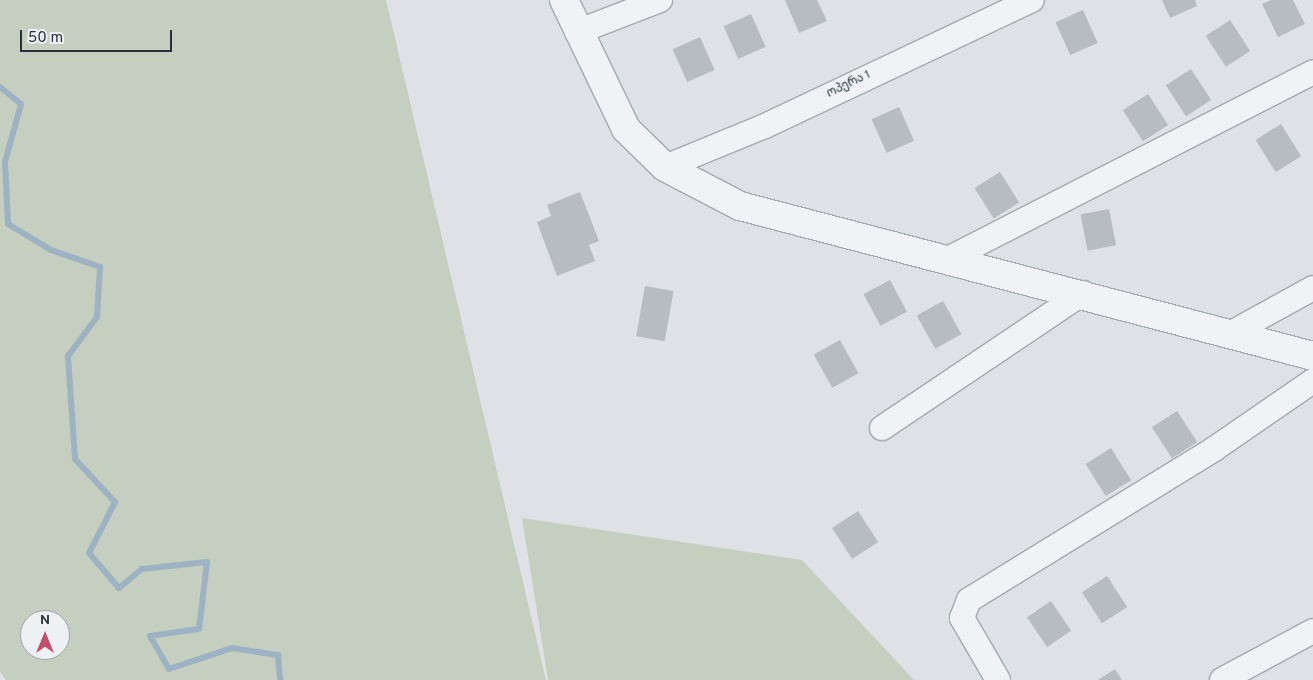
<!DOCTYPE html>
<html>
<head>
<meta charset="utf-8">
<style>
  body { margin:0 }
  #map { position:relative; width:1313px; height:680px; overflow:hidden; background:#dee2e6; font-family:Overpass,"Noto Sans Georgian",sans-serif }
  div>[style] { position:absolute }
  .green>* { inset:0; background:#c5cfc0 }
  .stream>* { height:6px; margin:-3px; padding:0 3px; transform-origin:3px; border-radius:3px; background:#9db3c3 }
  .building>* { inset:0; background:#b6bcc2; transform-origin:0 0 }
  .roads { filter:drop-shadow(1px 0 #a4a9af) drop-shadow(-1px 0 #a4a9af) drop-shadow(0 1px #a4a9af) drop-shadow(0 -1px #a4a9af) }
  .minor>* { height:24px; margin:-12px; padding:0 12px; transform-origin:12px; border-radius:12px; background:#f0f2f5 }
  .tertiary>* { height:28px; margin:-14px; padding:0 14px; transform-origin:14px; border-radius:14px; background:#f0f2f5 }
  span { translate:-50% -50%; white-space:nowrap; text-align:center; line-height:1.15; -webkit-text-stroke:4px #edf1f4; paint-order:stroke }
  .street-label { font-size:12px; color:#29313b }
  .north { position:absolute; left:20px; top:610px; width:50px; height:50px; box-sizing:border-box; background:#edf1f4; border:1px solid #9fa4aa; border-radius:50%; rotate:0deg; font-size:14px; font-weight:700; line-height:20px; text-align:center; color:#29313b }
  .north::after { content:''; display:block; margin:auto; width:18px; height:22px; background:#bf4f6a; clip-path:polygon(50% 0,100% 100%,50% 72%,0 100%) }
  .scale { position:absolute; left:20px; top:30px; width:152px; height:22px; box-sizing:border-box; border:2px solid #29313b; border-top:0; padding-left:6px; font-size:15px; line-height:18px; white-space:nowrap; color:#29313b; -webkit-text-stroke:4px #edf1f4; paint-order:stroke }
</style>
</head>
<body>
<div id="map">
  <div class="green">
    <i style="clip-path:polygon(evenodd,0 0,386px 0,546px 680px,6px 680px,0 672px,0 0,30px 620px,60px 620px,60px 650px,30px 650px,30px 620px)"></i>
    <i style="clip-path:polygon(522px 518px,802px 560px,914px 680px,548px 680px)"></i>
  </div>
  <div class="stream">
    <i style="left:0;top:87px;width:27px;rotate:39deg"></i>
    <i style="left:21px;top:104px;width:60px;rotate:105.4deg"></i>
    <i style="left:5px;top:162px;width:62px;rotate:87.2deg"></i>
    <i style="left:8px;top:224px;width:50px;rotate:31.2deg"></i>
    <i style="left:51px;top:250px;width:52px;rotate:19.1deg"></i>
    <i style="left:100px;top:267px;width:50px;rotate:93.4deg"></i>
    <i style="left:97px;top:317px;width:49px;rotate:126.6deg"></i>
    <i style="left:68px;top:356px;width:103px;rotate:86.1deg"></i>
    <i style="left:75px;top:459px;width:59px;rotate:47.1deg"></i>
    <i style="left:115px;top:502px;width:57px;rotate:117deg"></i>
    <i style="left:89px;top:553px;width:46px;rotate:49.4deg"></i>
    <i style="left:119px;top:588px;width:30px;rotate:-40deg"></i>
    <i style="left:142px;top:569px;width:65px;rotate:-6.1deg"></i>
    <i style="left:207px;top:562px;width:67px;rotate:96.8deg"></i>
    <i style="left:199px;top:629px;width:49px;rotate:171.9deg"></i>
    <i style="left:150px;top:636px;width:38px;rotate:60deg"></i>
    <i style="left:169px;top:669px;width:66px;rotate:-18.4deg"></i>
    <i style="left:232px;top:648px;width:47px;rotate:8.7deg"></i>
    <i style="left:278px;top:655px;width:25px;rotate:85deg"></i>
  </div>
  <div class="building">
    <i style="clip-path:polygon(785px 0,817px 0,827px 21px,799px 33px)"></i>
    <i style="clip-path:polygon(1162px 0,1195px 0,1197px 6px,1170px 18px)"></i>
    <i style="clip-path:polygon(1271px 0,1293px 0,1305px 24px,1278px 37px,1262px 4px)"></i>
    <i style="left:1083px;top:10px;width:36px;height:30px;rotate:66deg"></i>
    <i style="left:751px;top:14px;width:36px;height:30px;rotate:66deg"></i>
    <i style="left:1230px;top:20px;width:37px;height:29px;rotate:57deg"></i>
    <i style="left:700px;top:37px;width:36px;height:30px;rotate:66deg"></i>
    <i style="left:1191px;top:69px;width:37px;height:30px;rotate:57deg"></i>
    <i style="left:1148px;top:94px;width:37px;height:30px;rotate:57deg"></i>
    <i style="left:899px;top:107px;width:37px;height:30px;rotate:66deg"></i>
    <i style="left:1281px;top:124px;width:38px;height:30px;rotate:58deg"></i>
    <i style="left:1000px;top:172px;width:36px;height:30px;rotate:58deg"></i>
    <i style="clip-path:polygon(580px 192px,599px 241px,589px 245px,595px 261px,557px 276px,537px 222px,551px 216px,547px 205px)"></i>
    <i style="left:1109px;top:209px;width:37px;height:29px;rotate:79deg"></i>
    <i style="left:890px;top:280px;width:36px;height:30px;rotate:62deg"></i>
    <i style="left:645px;top:286px;width:29px;height:51px;rotate:10deg"></i>
    <i style="left:943px;top:301px;width:38px;height:30px;rotate:61deg"></i>
    <i style="left:840px;top:340px;width:38px;height:30px;rotate:61deg"></i>
    <i style="left:1177px;top:411px;width:37px;height:30px;rotate:57deg"></i>
    <i style="left:1111px;top:448px;width:38px;height:30px;rotate:58deg"></i>
    <i style="left:858px;top:511px;width:37px;height:31px;rotate:57deg"></i>
    <i style="left:1107px;top:576px;width:37px;height:30px;rotate:57deg"></i>
    <i style="left:1051px;top:601px;width:36px;height:29px;rotate:56deg"></i>
    <i style="clip-path:polygon(1115px 669px,1122px 680px,1098px 680px)"></i>
  </div>
  <div class="roads">
    <div class="minor">
      <i style="left:577px;top:32px;width:89px;rotate:-21.1deg"></i>
      <i style="left:665px;top:167px;width:108px;rotate:-22.3deg"></i>
      <i style="left:765px;top:126px;width:295px;rotate:-25.3deg"></i>
      <i style="left:946px;top:260px;width:412px;rotate:-27.1deg"></i>
      <i style="left:1228px;top:335px;width:97px;rotate:-28.9deg"></i>
      <i style="left:882px;top:428px;width:242px;rotate:-33.9deg"></i>
      <i style="left:998px;top:680px;width:72px;rotate:-120.1deg"></i>
      <i style="left:962px;top:618px;width:19px;rotate:-69deg"></i>
      <i style="left:969px;top:600px;width:288px;rotate:-31.6deg"></i>
      <i style="left:1214px;top:449px;width:120px;rotate:-34.5deg"></i>
      <i style="left:1222px;top:680px;width:103px;rotate:-28.3deg"></i>
    </div>
    <div class="tertiary">
      <i style="left:564px;top:0;width:143px;rotate:64.3deg"></i>
      <i style="left:626px;top:129px;width:54px;rotate:44.3deg"></i>
      <i style="left:665px;top:167px;width:85px;rotate:27.5deg"></i>
      <i style="left:740px;top:206px;width:592px;rotate:14.67deg"></i>
    </div>
  </div>
  <div class="street-label">
    <span style="left:849px;top:85px;rotate:-26deg">ოპერა 1</span>
  </div>
  <div class="north">N</div>
  <div class="scale">50 m</div>
</div>
</body>
</html>
